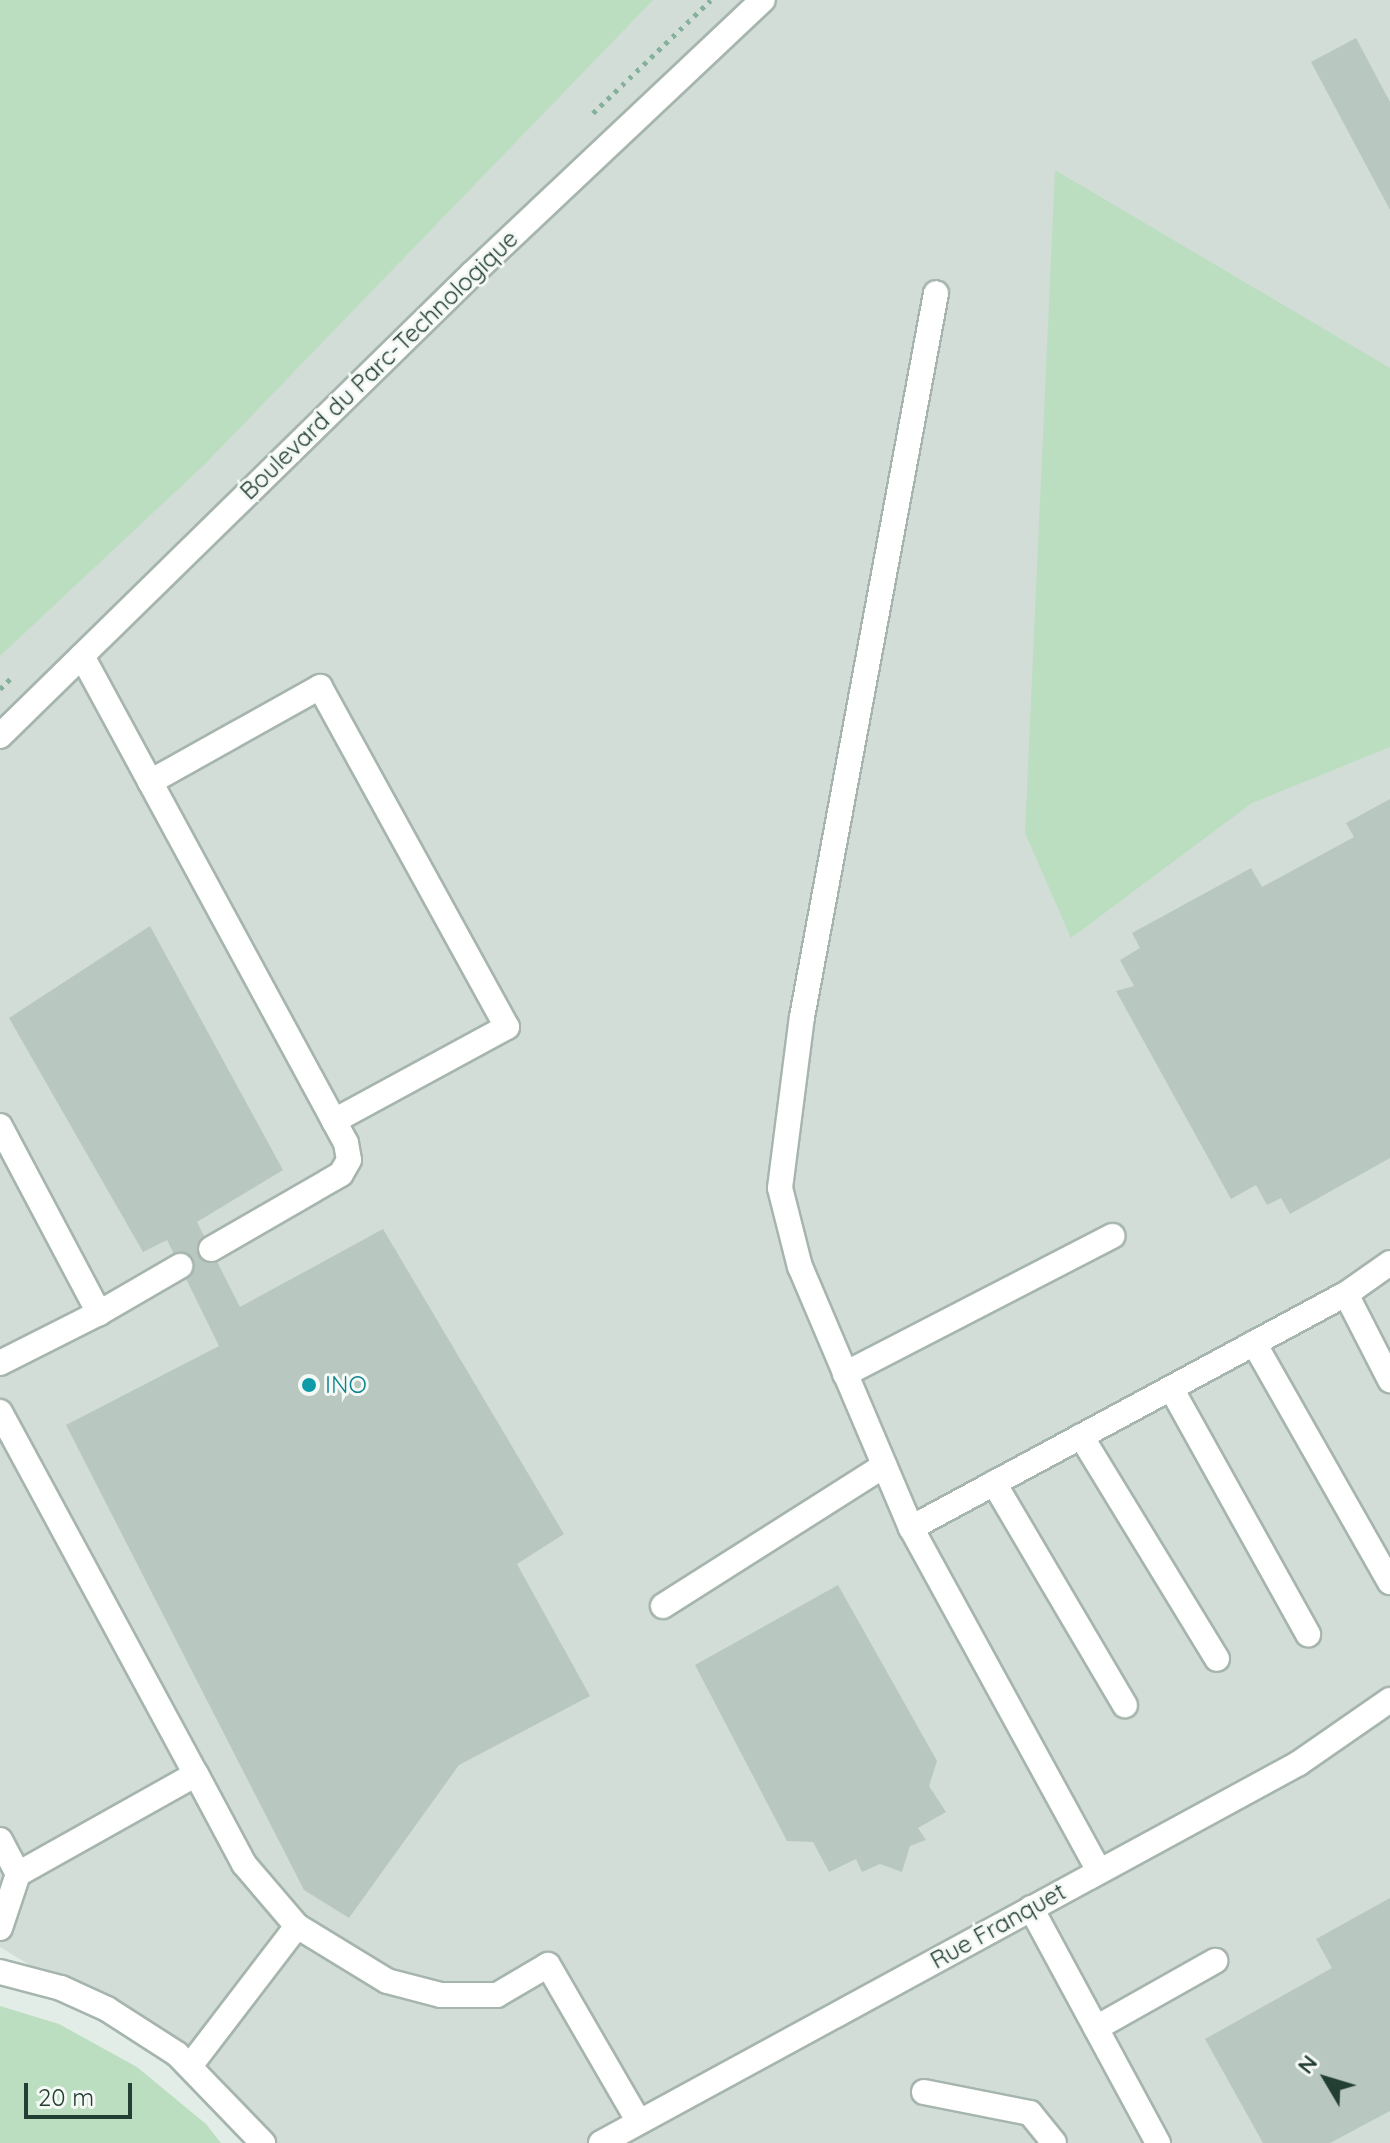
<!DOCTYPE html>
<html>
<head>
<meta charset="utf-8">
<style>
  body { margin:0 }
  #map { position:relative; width:1390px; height:2143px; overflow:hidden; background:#e3ede7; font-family:Quicksand,sans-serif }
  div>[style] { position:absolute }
  .built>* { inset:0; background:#d1ddd6 }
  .green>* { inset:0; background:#bcdec0 }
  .building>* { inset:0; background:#b8c8c0 }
  .path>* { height:5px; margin-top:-2.5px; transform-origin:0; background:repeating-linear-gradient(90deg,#84b09c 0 4px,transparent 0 10px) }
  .roads { filter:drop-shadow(2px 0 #a6b5ad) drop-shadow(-2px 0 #a6b5ad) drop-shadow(0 2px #a6b5ad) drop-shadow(0 -2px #a6b5ad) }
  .minor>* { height:24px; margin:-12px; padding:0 12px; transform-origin:12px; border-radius:12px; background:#fff }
  .dots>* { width:22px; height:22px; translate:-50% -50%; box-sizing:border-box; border:4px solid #f4f9f6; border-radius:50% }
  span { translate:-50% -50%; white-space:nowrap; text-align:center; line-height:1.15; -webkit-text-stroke:6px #f4f9f6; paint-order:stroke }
  .street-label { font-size:24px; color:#233e33 }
  .culture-label { font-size:24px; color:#0d838f }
  .left { translate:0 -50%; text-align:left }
  .north { position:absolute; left:1286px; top:2039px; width:80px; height:80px; -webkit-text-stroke:6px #f4f9f6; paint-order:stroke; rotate:308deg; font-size:22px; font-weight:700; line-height:32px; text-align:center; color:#233e33 }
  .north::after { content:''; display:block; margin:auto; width:28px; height:36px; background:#233e33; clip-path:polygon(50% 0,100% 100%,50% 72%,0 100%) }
  .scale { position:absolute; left:24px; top:2083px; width:108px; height:36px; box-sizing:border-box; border:4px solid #233e33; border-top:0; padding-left:10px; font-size:24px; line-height:28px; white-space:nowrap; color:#233e33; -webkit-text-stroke:6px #f4f9f6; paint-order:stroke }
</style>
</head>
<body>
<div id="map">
  <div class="built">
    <i style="clip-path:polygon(0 0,1390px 0,1390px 2143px,263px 2143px,177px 2054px,0 1947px)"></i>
  </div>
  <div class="green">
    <i style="clip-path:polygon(0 0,653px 0,204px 465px,0 656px)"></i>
    <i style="clip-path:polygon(1055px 170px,1390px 368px,1390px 747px,1252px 803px,1071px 938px,1025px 833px)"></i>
    <i style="clip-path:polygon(0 2006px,59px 2024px,137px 2067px,206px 2124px,221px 2143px,0 2143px)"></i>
  </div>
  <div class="building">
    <i style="clip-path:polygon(1356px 38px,1390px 102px,1390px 210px,1311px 62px)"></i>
    <i style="clip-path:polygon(1390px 799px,1390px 1158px,1290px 1214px,1281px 1198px,1267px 1205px,1256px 1185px,1231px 1199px,1116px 991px,1134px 986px,1120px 960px,1140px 948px,1132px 933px,1251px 868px,1262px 887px,1354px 837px,1346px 823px)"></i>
    <i style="clip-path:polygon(150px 926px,283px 1170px,197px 1222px,240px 1307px,383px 1229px,564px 1534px,517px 1564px,590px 1696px,459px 1765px,349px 1918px,304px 1890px,66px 1425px,219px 1346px,167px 1240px,143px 1252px,9px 1018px)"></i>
    <i style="clip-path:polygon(838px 1585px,937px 1761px,929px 1786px,946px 1812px,918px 1828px,926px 1840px,910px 1846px,902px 1872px,880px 1864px,862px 1872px,856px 1859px,829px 1872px,813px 1842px,787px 1841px,695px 1665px)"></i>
    <i style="clip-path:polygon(1390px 1898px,1390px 2111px,1330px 2143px,1263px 2143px,1205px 2039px,1332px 1968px,1316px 1939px)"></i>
  </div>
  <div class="path">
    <i style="left:593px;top:113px;width:163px;rotate:-43.8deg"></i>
    <i style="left:0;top:689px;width:17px;rotate:-45deg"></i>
  </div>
  <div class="roads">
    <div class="minor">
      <i style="left:82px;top:656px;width:554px;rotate:61.54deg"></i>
      <i style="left:346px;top:1143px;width:17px;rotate:80deg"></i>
      <i style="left:349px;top:1160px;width:16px;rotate:120deg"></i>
      <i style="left:341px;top:1174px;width:150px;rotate:150deg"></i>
      <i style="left:0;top:736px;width:662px;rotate:-44.39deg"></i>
      <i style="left:473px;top:273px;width:398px;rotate:-43.3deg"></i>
      <i style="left:150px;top:782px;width:195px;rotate:-29.2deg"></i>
      <i style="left:320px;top:687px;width:388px;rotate:61.2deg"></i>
      <i style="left:507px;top:1027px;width:197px;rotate:151.5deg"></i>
      <i style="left:0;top:1126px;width:212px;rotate:62.1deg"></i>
      <i style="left:99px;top:1313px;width:111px;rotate:153.2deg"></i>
      <i style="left:1390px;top:1263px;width:54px;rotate:144.8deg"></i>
      <i style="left:1346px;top:1294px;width:97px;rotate:62.9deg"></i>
      <i style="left:99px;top:1313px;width:94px;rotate:-30.1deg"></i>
      <i style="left:1254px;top:1343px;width:275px;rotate:60.4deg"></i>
      <i style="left:845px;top:1374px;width:301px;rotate:-27.3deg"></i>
      <i style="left:1171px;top:1388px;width:282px;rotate:60.9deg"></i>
      <i style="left:0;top:1412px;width:412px;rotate:61.6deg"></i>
      <i style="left:1081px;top:1436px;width:261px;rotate:58.6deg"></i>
      <i style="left:994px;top:1483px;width:258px;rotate:59.5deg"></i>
      <i style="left:911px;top:1528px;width:284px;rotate:-113deg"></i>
      <i style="left:800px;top:1267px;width:81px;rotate:-104.2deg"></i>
      <i style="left:780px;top:1188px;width:172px;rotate:-82.7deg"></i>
      <i style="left:802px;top:1017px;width:736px;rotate:-79.51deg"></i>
      <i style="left:663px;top:1606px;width:262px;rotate:-32.4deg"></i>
      <i style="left:0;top:1840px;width:38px;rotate:62deg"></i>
      <i style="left:1099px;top:1871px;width:391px;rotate:-118.7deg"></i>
      <i style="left:911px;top:1528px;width:494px;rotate:-28.3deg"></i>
      <i style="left:1031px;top:1908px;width:267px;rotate:61.6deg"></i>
      <i style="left:0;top:1928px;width:57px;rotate:-71.6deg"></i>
      <i style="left:18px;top:1874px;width:204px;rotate:-29.3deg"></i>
      <i style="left:196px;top:1774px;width:102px;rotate:61.9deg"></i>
      <i style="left:244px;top:1864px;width:82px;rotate:49.5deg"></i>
      <i style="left:0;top:1972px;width:63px;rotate:14.7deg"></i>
      <i style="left:61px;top:1988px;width:51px;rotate:24.5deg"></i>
      <i style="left:107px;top:2009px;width:83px;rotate:32.7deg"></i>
      <i style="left:177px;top:2054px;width:124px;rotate:46deg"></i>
      <i style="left:1096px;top:2028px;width:137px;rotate:-29.4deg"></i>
      <i style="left:190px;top:2066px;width:176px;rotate:-52.6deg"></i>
      <i style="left:297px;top:1926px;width:105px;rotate:31.4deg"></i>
      <i style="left:387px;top:1981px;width:56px;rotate:14.5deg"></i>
      <i style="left:441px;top:1995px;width:56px"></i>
      <i style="left:497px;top:1995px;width:59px;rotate:-30.5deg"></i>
      <i style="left:548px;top:1965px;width:181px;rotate:59.9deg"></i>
      <i style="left:924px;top:2092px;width:108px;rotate:11.2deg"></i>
      <i style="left:1030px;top:2113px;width:38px;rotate:51deg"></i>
      <i style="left:601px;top:2143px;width:795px;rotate:-28.56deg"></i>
      <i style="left:1299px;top:1763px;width:111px;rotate:-34.7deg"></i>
    </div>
  </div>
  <div class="dots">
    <i style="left:309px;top:1385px;background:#0f9aa8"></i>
  </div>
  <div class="street-label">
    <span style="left:379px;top:365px;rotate:-44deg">Boulevard du Parc-Technologique</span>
    <span style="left:998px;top:1926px;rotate:-29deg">Rue Franquet</span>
  </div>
  <div class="culture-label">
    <span class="left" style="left:325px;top:1385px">INO</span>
  </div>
  <div class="north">N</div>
  <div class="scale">20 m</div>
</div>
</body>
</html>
